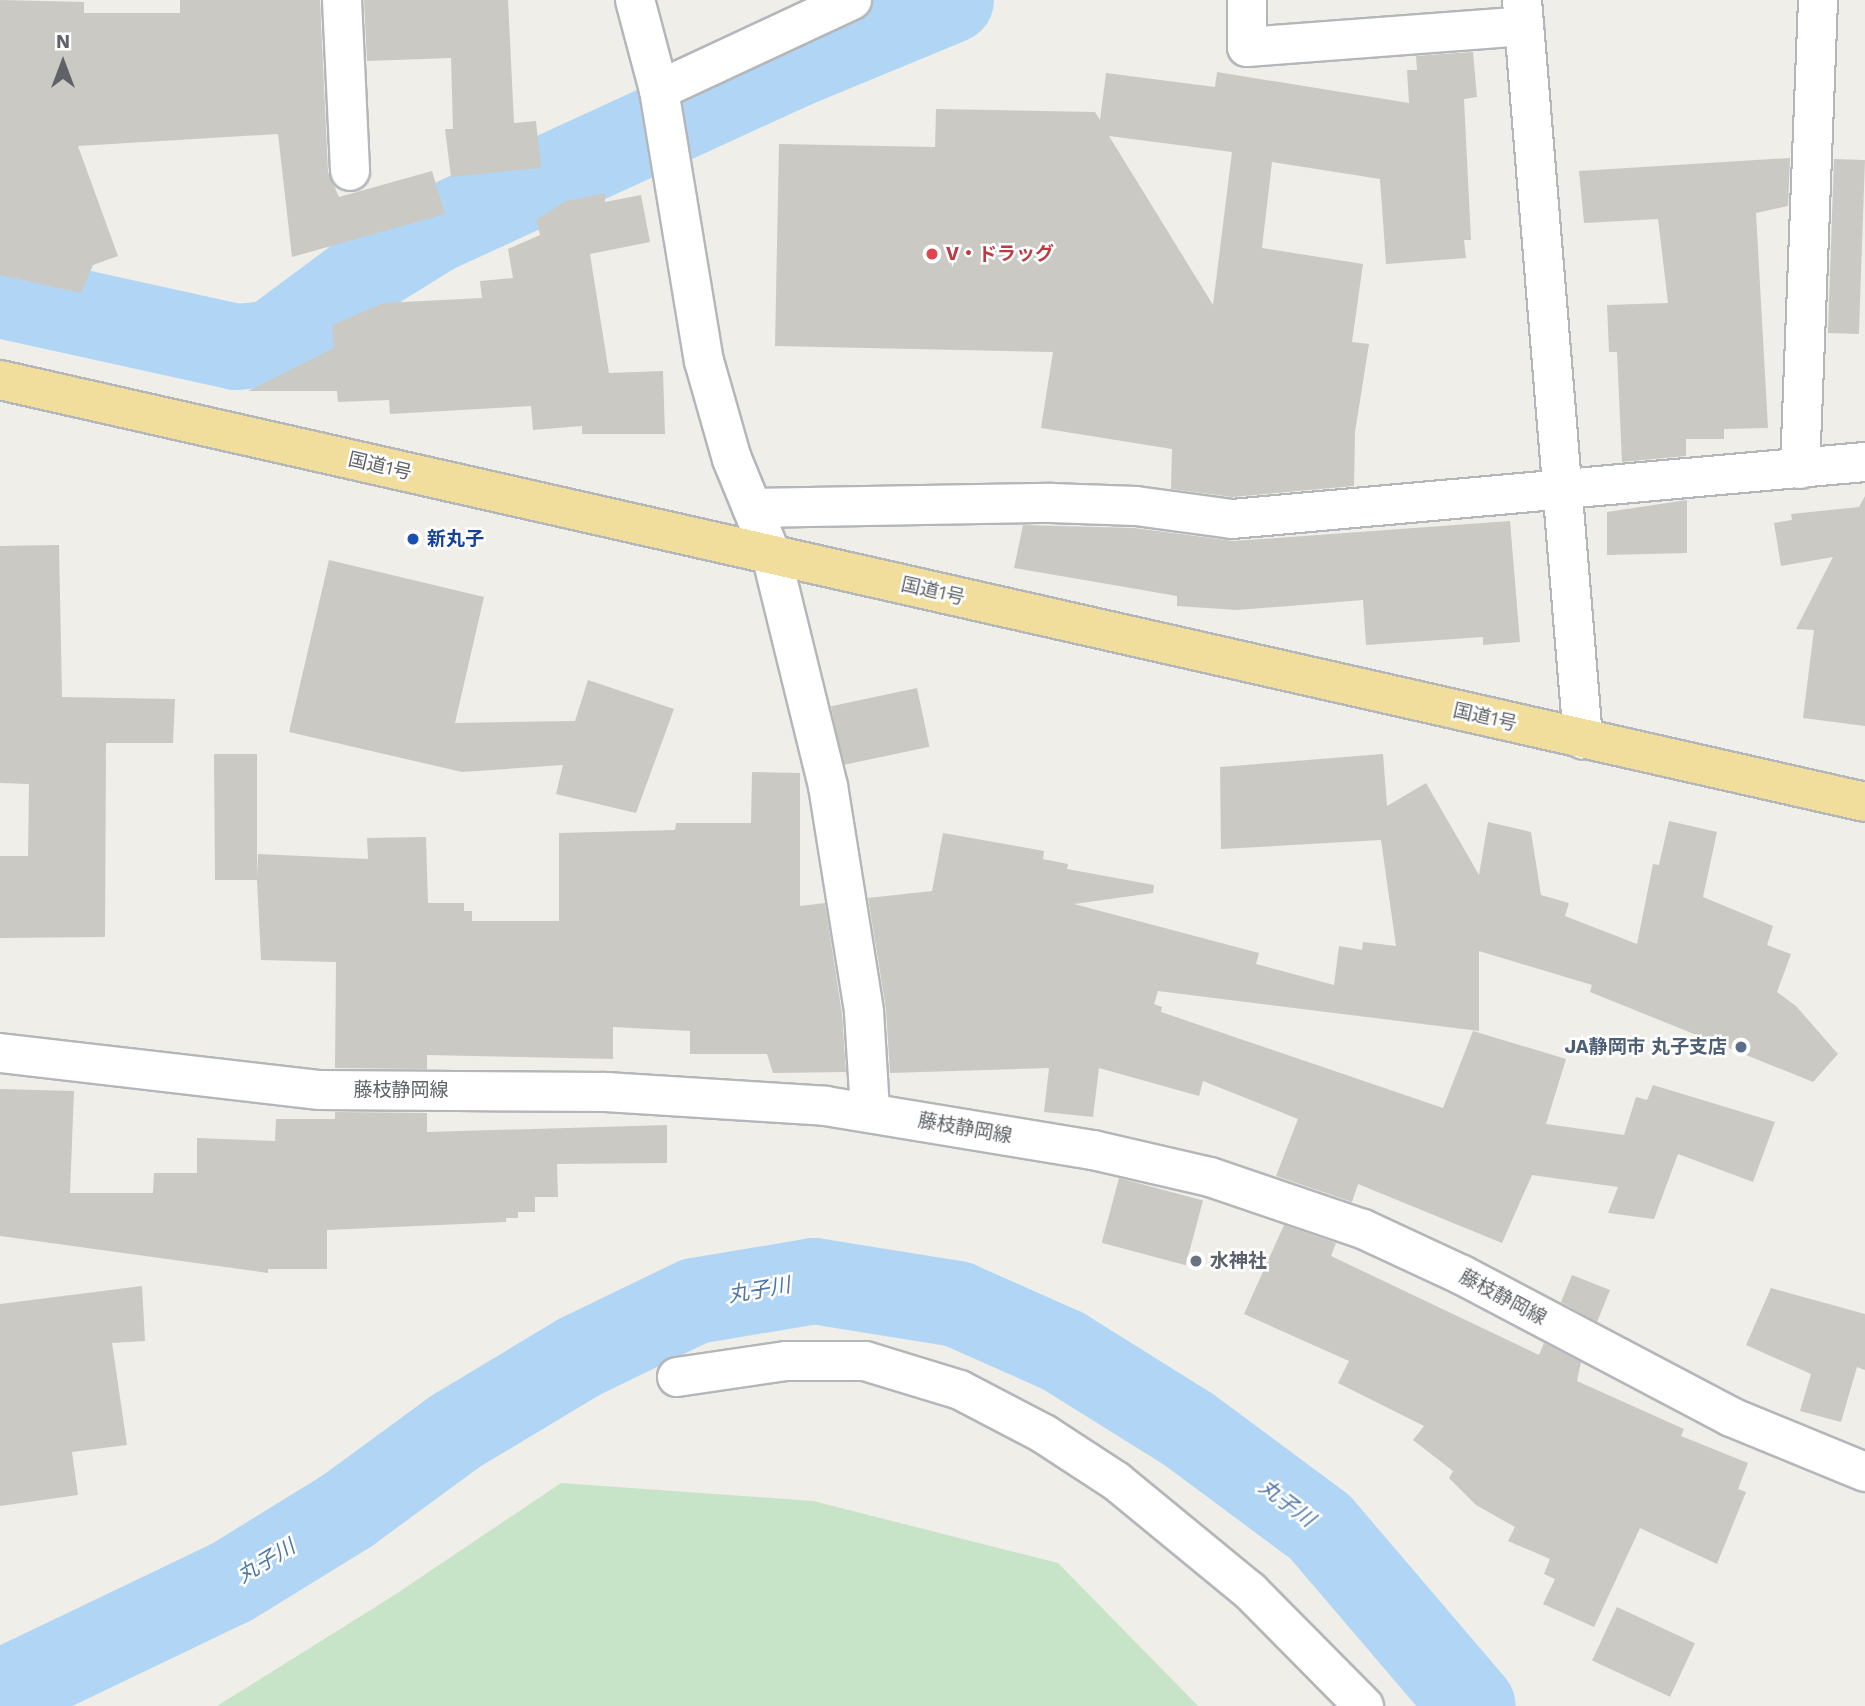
<!DOCTYPE html>
<html>
<head>
<meta charset="utf-8">
<style>
  body { margin:0 }
  #map { position:relative; width:1865px; height:1706px; overflow:hidden; background:#efeee8; font-family:"Work Sans","Noto Sans JP",sans-serif }
  div>[style] { position:absolute }
  .green>* { inset:0; background:#c7e3c8 }
  .river>* { height:86px; margin:-43px; padding:0 43px; transform-origin:43px; border-radius:43px; background:#b1d6f5 }
  .building>* { inset:0; background:#cbc9c4; transform-origin:0 0 }
  .roads { filter:drop-shadow(2px 0 #b4b7ba) drop-shadow(-2px 0 #b4b7ba) drop-shadow(0 2px #b4b7ba) drop-shadow(0 -2px #b4b7ba) }
  .street>* { height:38px; margin:-19px; padding:0 19px; transform-origin:19px; border-radius:19px; background:#fff }
  .secondary>* { height:38px; margin:-19px; padding:0 19px; transform-origin:19px; border-radius:19px; background:#fff }
  .highway>* { height:38px; margin:-19px; padding:0 19px; transform-origin:19px; border-radius:19px; background:#f1de9d }
  .dots>* { width:19px; height:19px; translate:-50% -50%; box-sizing:border-box; border:4px solid #fff; border-radius:50% }
  span { translate:-50% -50%; white-space:nowrap; text-align:center; line-height:1.15; -webkit-text-stroke:5px #fff; paint-order:stroke }
  .health-label { font-size:19px; color:#be3a42; font-weight:700 }
  .left { translate:0 -50%; text-align:left }
  .street-label { font-size:19px; color:#5f6266 }
  .transit-label { font-size:19px; color:#164399; font-weight:700 }
  .service-label { font-size:19px; color:#4e5e75; font-weight:700 }
  .right { translate:-100% -50%; text-align:right }
  .worship-label { font-size:19px; color:#5b616d; font-weight:700 }
  .water-label { font-size:21px; color:#4f77a6; font-style:italic }
  .north { position:absolute; left:28px; top:28px; width:70px; height:70px; -webkit-text-stroke:5px #fff; paint-order:stroke; rotate:0deg; font-size:19px; font-weight:700; line-height:28px; text-align:center; color:#5f6266 }
  .north::after { content:''; display:block; margin:auto; width:24px; height:32px; background:#5f6266; clip-path:polygon(50% 0,100% 100%,50% 72%,0 100%) }
</style>
</head>
<body>
<div id="map">
  <div class="green">
    <i style="clip-path:polygon(561px 1483px,813px 1501px,1058px 1563px,1198px 1706px,217px 1706px,393px 1596px)"></i>
  </div>
  <div class="river">
    <i style="left:0;top:295px;width:242px;rotate:12.4deg"></i>
    <i style="left:236px;top:347px;width:35px;rotate:-5deg"></i>
    <i style="left:271px;top:344px;width:126px;rotate:-36.6deg"></i>
    <i style="left:372px;top:269px;width:72px;rotate:-31.9deg"></i>
    <i style="left:433px;top:231px;width:397px;rotate:-24.7deg"></i>
    <i style="left:794px;top:65px;width:170px;rotate:-22.5deg"></i>
    <i style="left:0;top:1693px;width:255px;rotate:-25.6deg"></i>
    <i style="left:230px;top:1583px;width:137px;rotate:-31.6deg"></i>
    <i style="left:347px;top:1511px;width:135px;rotate:-36.3deg"></i>
    <i style="left:456px;top:1431px;width:144px;rotate:-31deg"></i>
    <i style="left:579px;top:1357px;width:129px;rotate:-25.8deg"></i>
    <i style="left:695px;top:1301px;width:121px;rotate:-9.5deg"></i>
    <i style="left:814px;top:1281px;width:145px;rotate:9.1deg"></i>
    <i style="left:957px;top:1304px;width:116px;rotate:23.9deg"></i>
    <i style="left:1063px;top:1351px;width:147px;rotate:32deg"></i>
    <i style="left:1188px;top:1429px;width:164px;rotate:36.6deg"></i>
    <i style="left:1320px;top:1527px;width:235px;rotate:49.5deg"></i>
  </div>
  <div class="building">
    <i style="clip-path:polygon(0 0,84px 2px,84px 13px,180px 13px,180px 0,320px 0,328px 172px,339px 197px,432px 171px,445px 214px,292px 257px,278px 134px,78px 146px,118px 256px,93px 265px,81px 293px,0 275px)"></i>
    <i style="clip-path:polygon(364px 0,508px 0,514px 123px,536px 121px,541px 168px,451px 177px,445px 129px,453px 129px,451px 58px,367px 61px)"></i>
    <i style="clip-path:polygon(evenodd,1473px 52px,1477px 97px,1464px 99px,1471px 240px,1464px 240px,1466px 258px,1386px 264px,1380px 179px,1272px 162px,1262px 248px,1363px 264px,1352px 342px,1369px 344px,1355px 432px,1354px 486px,1232px 497px,1171px 489px,1172px 449px,1041px 428px,1053px 352px,775px 346px,779px 144px,935px 147px,936px 109px,1095px 112px,1100px 120px,1106px 73px,1215px 87px,1217px 72px,1409px 103px,1407px 70px,1417px 70px,1416px 56px,1473px 52px,1109px 136px,1232px 152px,1213px 305px,1109px 136px)"></i>
    <i style="clip-path:polygon(1790px 158px,1788px 206px,1756px 213px,1768px 428px,1724px 429px,1724px 439px,1686px 439px,1686px 456px,1622px 462px,1617px 352px,1609px 352px,1607px 305px,1668px 303px,1658px 219px,1584px 223px,1579px 171px)"></i>
    <i style="left:1834px;top:159px;width:31px;height:174px;rotate:2deg"></i>
    <i style="clip-path:polygon(605px 193px,605px 202px,641px 195px,650px 242px,590px 254px,609px 373px,663px 371px,665px 434px,582px 434px,582px 426px,533px 430px,531px 406px,390px 414px,389px 400px,338px 402px,337px 391px,248px 391px,334px 348px,332px 325px,383px 303px,482px 298px,480px 281px,513px 278px,508px 249px,540px 235px,536px 220px,566px 201px)"></i>
    <i style="clip-path:polygon(1865px 496px,1865px 726px,1803px 718px,1814px 630px,1796px 629px,1833px 557px,1781px 566px,1774px 523px,1792px 520px,1791px 514px,1859px 507px)"></i>
    <i style="clip-path:polygon(1687px 500px,1687px 553px,1607px 555px,1607px 512px)"></i>
    <i style="clip-path:polygon(1510px 521px,1520px 642px,1483px 645px,1483px 637px,1366px 645px,1363px 600px,1237px 610px,1177px 606px,1177px 596px,1014px 568px,1023px 525px,1134px 528px,1234px 541px)"></i>
    <i style="clip-path:polygon(59px 545px,62px 697px,175px 699px,173px 743px,106px 743px,105px 937px,0 938px,0 856px,28px 856px,29px 784px,0 783px,0 546px)"></i>
    <i style="clip-path:polygon(329px 560px,484px 597px,455px 723px,575px 721px,588px 680px,674px 709px,636px 813px,556px 794px,563px 765px,462px 772px,289px 732px)"></i>
    <i style="left:917px;top:688px;width:60px;height:88px;rotate:78deg"></i>
    <i style="clip-path:polygon(214px 754px,257px 754px,257px 879px,258px 854px,368px 859px,367px 838px,426px 837px,428px 903px,464px 903px,464px 911px,472px 911px,472px 921px,559px 921px,559px 833px,675px 830px,676px 823px,751px 823px,752px 772px,800px 773px,800px 906px,825px 903px,842px 1014px,846px 1072px,773px 1073px,767px 1054px,690px 1054px,690px 1031px,613px 1027px,613px 1059px,427px 1055px,427px 1069px,335px 1068px,336px 962px,261px 960px,257px 880px,215px 880px)"></i>
    <i style="clip-path:polygon(1383px 754px,1387px 806px,1426px 783px,1479px 875px,1488px 822px,1531px 832px,1541px 895px,1569px 903px,1565px 916px,1637px 944px,1653px 864px,1659px 865px,1669px 821px,1717px 832px,1703px 897px,1773px 926px,1767px 945px,1791px 954px,1777px 992px,1796px 1006px,1838px 1054px,1813px 1082px,1590px 992px,1592px 985px,1479px 951px,1479px 1031px,1158px 991px,1154px 1004px,1162px 1007px,1161px 1012px,1443px 1108px,1473px 1031px,1566px 1059px,1546px 1124px,1624px 1135px,1636px 1097px,1647px 1100px,1653px 1085px,1775px 1122px,1753px 1182px,1678px 1154px,1654px 1219px,1608px 1213px,1618px 1187px,1532px 1175px,1502px 1243px,1358px 1184px,1352px 1202px,1276px 1176px,1298px 1119px,1203px 1081px,1199px 1096px,1099px 1068px,1093px 1117px,1044px 1112px,1049px 1068px,890px 1073px,886px 1009px,868px 898px,932px 891px,943px 833px,1044px 851px,1043px 859px,1068px 864px,1067px 869px,1154px 885px,1153px 893px,1074px 904px,1259px 953px,1256px 964px,1334px 985px,1339px 946px,1362px 950px,1363px 942px,1396px 946px,1381px 840px,1221px 849px,1220px 767px)"></i>
    <i style="clip-path:polygon(0 1089px,74px 1091px,70px 1193px,153px 1193px,154px 1173px,197px 1173px,197px 1138px,275px 1141px,276px 1119px,335px 1119px,335px 1112px,427px 1113px,427px 1132px,667px 1125px,667px 1163px,557px 1164px,558px 1197px,535px 1197px,535px 1212px,518px 1212px,518px 1218px,506px 1218px,506px 1222px,327px 1230px,327px 1269px,268px 1269px,268px 1273px,0 1236px)"></i>
    <i style="left:1119px;top:1178px;width:87px;height:67px;rotate:15deg"></i>
    <i style="clip-path:polygon(1284px 1225px,1336px 1243px,1331px 1256px,1539px 1355px,1544px 1343px,1581px 1362px,1577px 1381px,1684px 1429px,1681px 1436px,1748px 1463px,1738px 1489px,1746px 1492px,1717px 1564px,1640px 1528px,1594px 1627px,1543px 1604px,1555px 1579px,1544px 1574px,1550px 1559px,1508px 1541px,1515px 1527px,1476px 1505px,1449px 1478px,1453px 1471px,1413px 1440px,1424px 1426px,1338px 1383px,1349px 1361px,1244px 1314px)"></i>
    <i style="clip-path:polygon(1572px 1275px,1610px 1290px,1597px 1322px,1561px 1302px)"></i>
    <i style="clip-path:polygon(142px 1286px,145px 1341px,112px 1343px,127px 1445px,72px 1452px,78px 1495px,0 1506px,0 1304px)"></i>
    <i style="clip-path:polygon(1771px 1288px,1865px 1314px,1865px 1370px,1857px 1367px,1841px 1422px,1800px 1411px,1811px 1374px,1746px 1345px)"></i>
    <i style="left:1617px;top:1607px;width:86px;height:59px;rotate:25deg"></i>
  </div>
  <div class="roads">
    <div class="street">
      <i style="left:342px;top:0;width:171px;rotate:87.3deg"></i>
      <i style="left:635px;top:0;width:93px;rotate:75.1deg"></i>
      <i style="left:659px;top:90px;width:275px;rotate:80.6deg"></i>
      <i style="left:704px;top:361px;width:102px;rotate:74.1deg"></i>
      <i style="left:732px;top:459px;width:103px;rotate:67.7deg"></i>
      <i style="left:771px;top:554px;width:239px;rotate:76.2deg"></i>
      <i style="left:828px;top:786px;width:229px;rotate:80.9deg"></i>
      <i style="left:864px;top:1012px;width:99px;rotate:86.5deg"></i>
      <i style="left:1247px;top:0;width:47px;rotate:90deg"></i>
      <i style="left:1247px;top:47px;width:278px;rotate:-4.3deg"></i>
      <i style="left:659px;top:90px;width:213px;rotate:-25deg"></i>
      <i style="left:1800px;top:469px;width:469px;rotate:-87.8deg"></i>
      <i style="left:752px;top:508px;width:299px;rotate:-1deg"></i>
      <i style="left:1051px;top:503px;width:85px;rotate:2deg"></i>
      <i style="left:1136px;top:506px;width:97px;rotate:7.7deg"></i>
      <i style="left:1232px;top:519px;width:636px;rotate:-5.15deg"></i>
      <i style="left:677px;top:1377px;width:110px;rotate:-8.4deg"></i>
      <i style="left:786px;top:1361px;width:79px"></i>
      <i style="left:865px;top:1361px;width:99px;rotate:17deg"></i>
      <i style="left:960px;top:1390px;width:95px;rotate:27.6deg"></i>
      <i style="left:1044px;top:1434px;width:86px;rotate:33.1deg"></i>
      <i style="left:1116px;top:1481px;width:173px;rotate:39.4deg"></i>
      <i style="left:1250px;top:1591px;width:162px;rotate:45.3deg"></i>
    </div>
    <div class="secondary">
      <i style="left:1522px;top:0;width:742px;rotate:85.28deg"></i>
      <i style="left:0;top:1053px;width:322px;rotate:6.6deg"></i>
      <i style="left:320px;top:1090px;width:285px;rotate:0.4deg"></i>
      <i style="left:605px;top:1092px;width:221px;rotate:3.6deg"></i>
      <i style="left:826px;top:1106px;width:271px;rotate:9.4deg"></i>
      <i style="left:1093px;top:1150px;width:120px;rotate:13deg"></i>
      <i style="left:1210px;top:1177px;width:162px;rotate:18.8deg"></i>
      <i style="left:1363px;top:1229px;width:109px;rotate:24.9deg"></i>
      <i style="left:1462px;top:1275px;width:304px;rotate:27.8deg"></i>
      <i style="left:1731px;top:1417px;width:145px;rotate:22.3deg"></i>
    </div>
    <div class="highway">
      <i style="left:0;top:380px;width:1912px;rotate:12.75deg"></i>
    </div>
  </div>
  <div class="dots">
    <i style="left:932px;top:254px;background:#e0444e"></i>
    <i style="left:413px;top:539px;background:#1a4fb4"></i>
    <i style="left:1741px;top:1047px;background:#5c6f8a"></i>
    <i style="left:1196px;top:1261px;background:#6b7280"></i>
  </div>
  <div class="health-label">
    <span class="left" style="left:946px;top:254px">V・ドラッグ</span>
  </div>
  <div class="street-label">
    <span style="left:380px;top:466px;rotate:13deg">国道1号</span>
    <span style="left:933px;top:591px;rotate:13deg">国道1号</span>
    <span style="left:1485px;top:717px;rotate:13deg">国道1号</span>
    <span style="left:401px;top:1090px">藤枝静岡線</span>
    <span style="left:965px;top:1128px;rotate:10deg">藤枝静岡線</span>
    <span style="left:1503px;top:1297px;rotate:28deg">藤枝静岡線</span>
  </div>
  <div class="transit-label">
    <span class="left" style="left:427px;top:539px">新丸子</span>
  </div>
  <div class="service-label">
    <span class="right" style="left:1727px;top:1047px">JA静岡市 丸子支店</span>
  </div>
  <div class="worship-label">
    <span class="left" style="left:1210px;top:1261px">水神社</span>
  </div>
  <div class="water-label">
    <span style="left:759px;top:1290px;rotate:-10deg">丸子川</span>
    <span style="left:1287px;top:1503px;rotate:37deg">丸子川</span>
    <span style="left:266px;top:1561px;rotate:-31deg">丸子川</span>
  </div>
  <div class="north">N</div>
</div>
</body>
</html>
